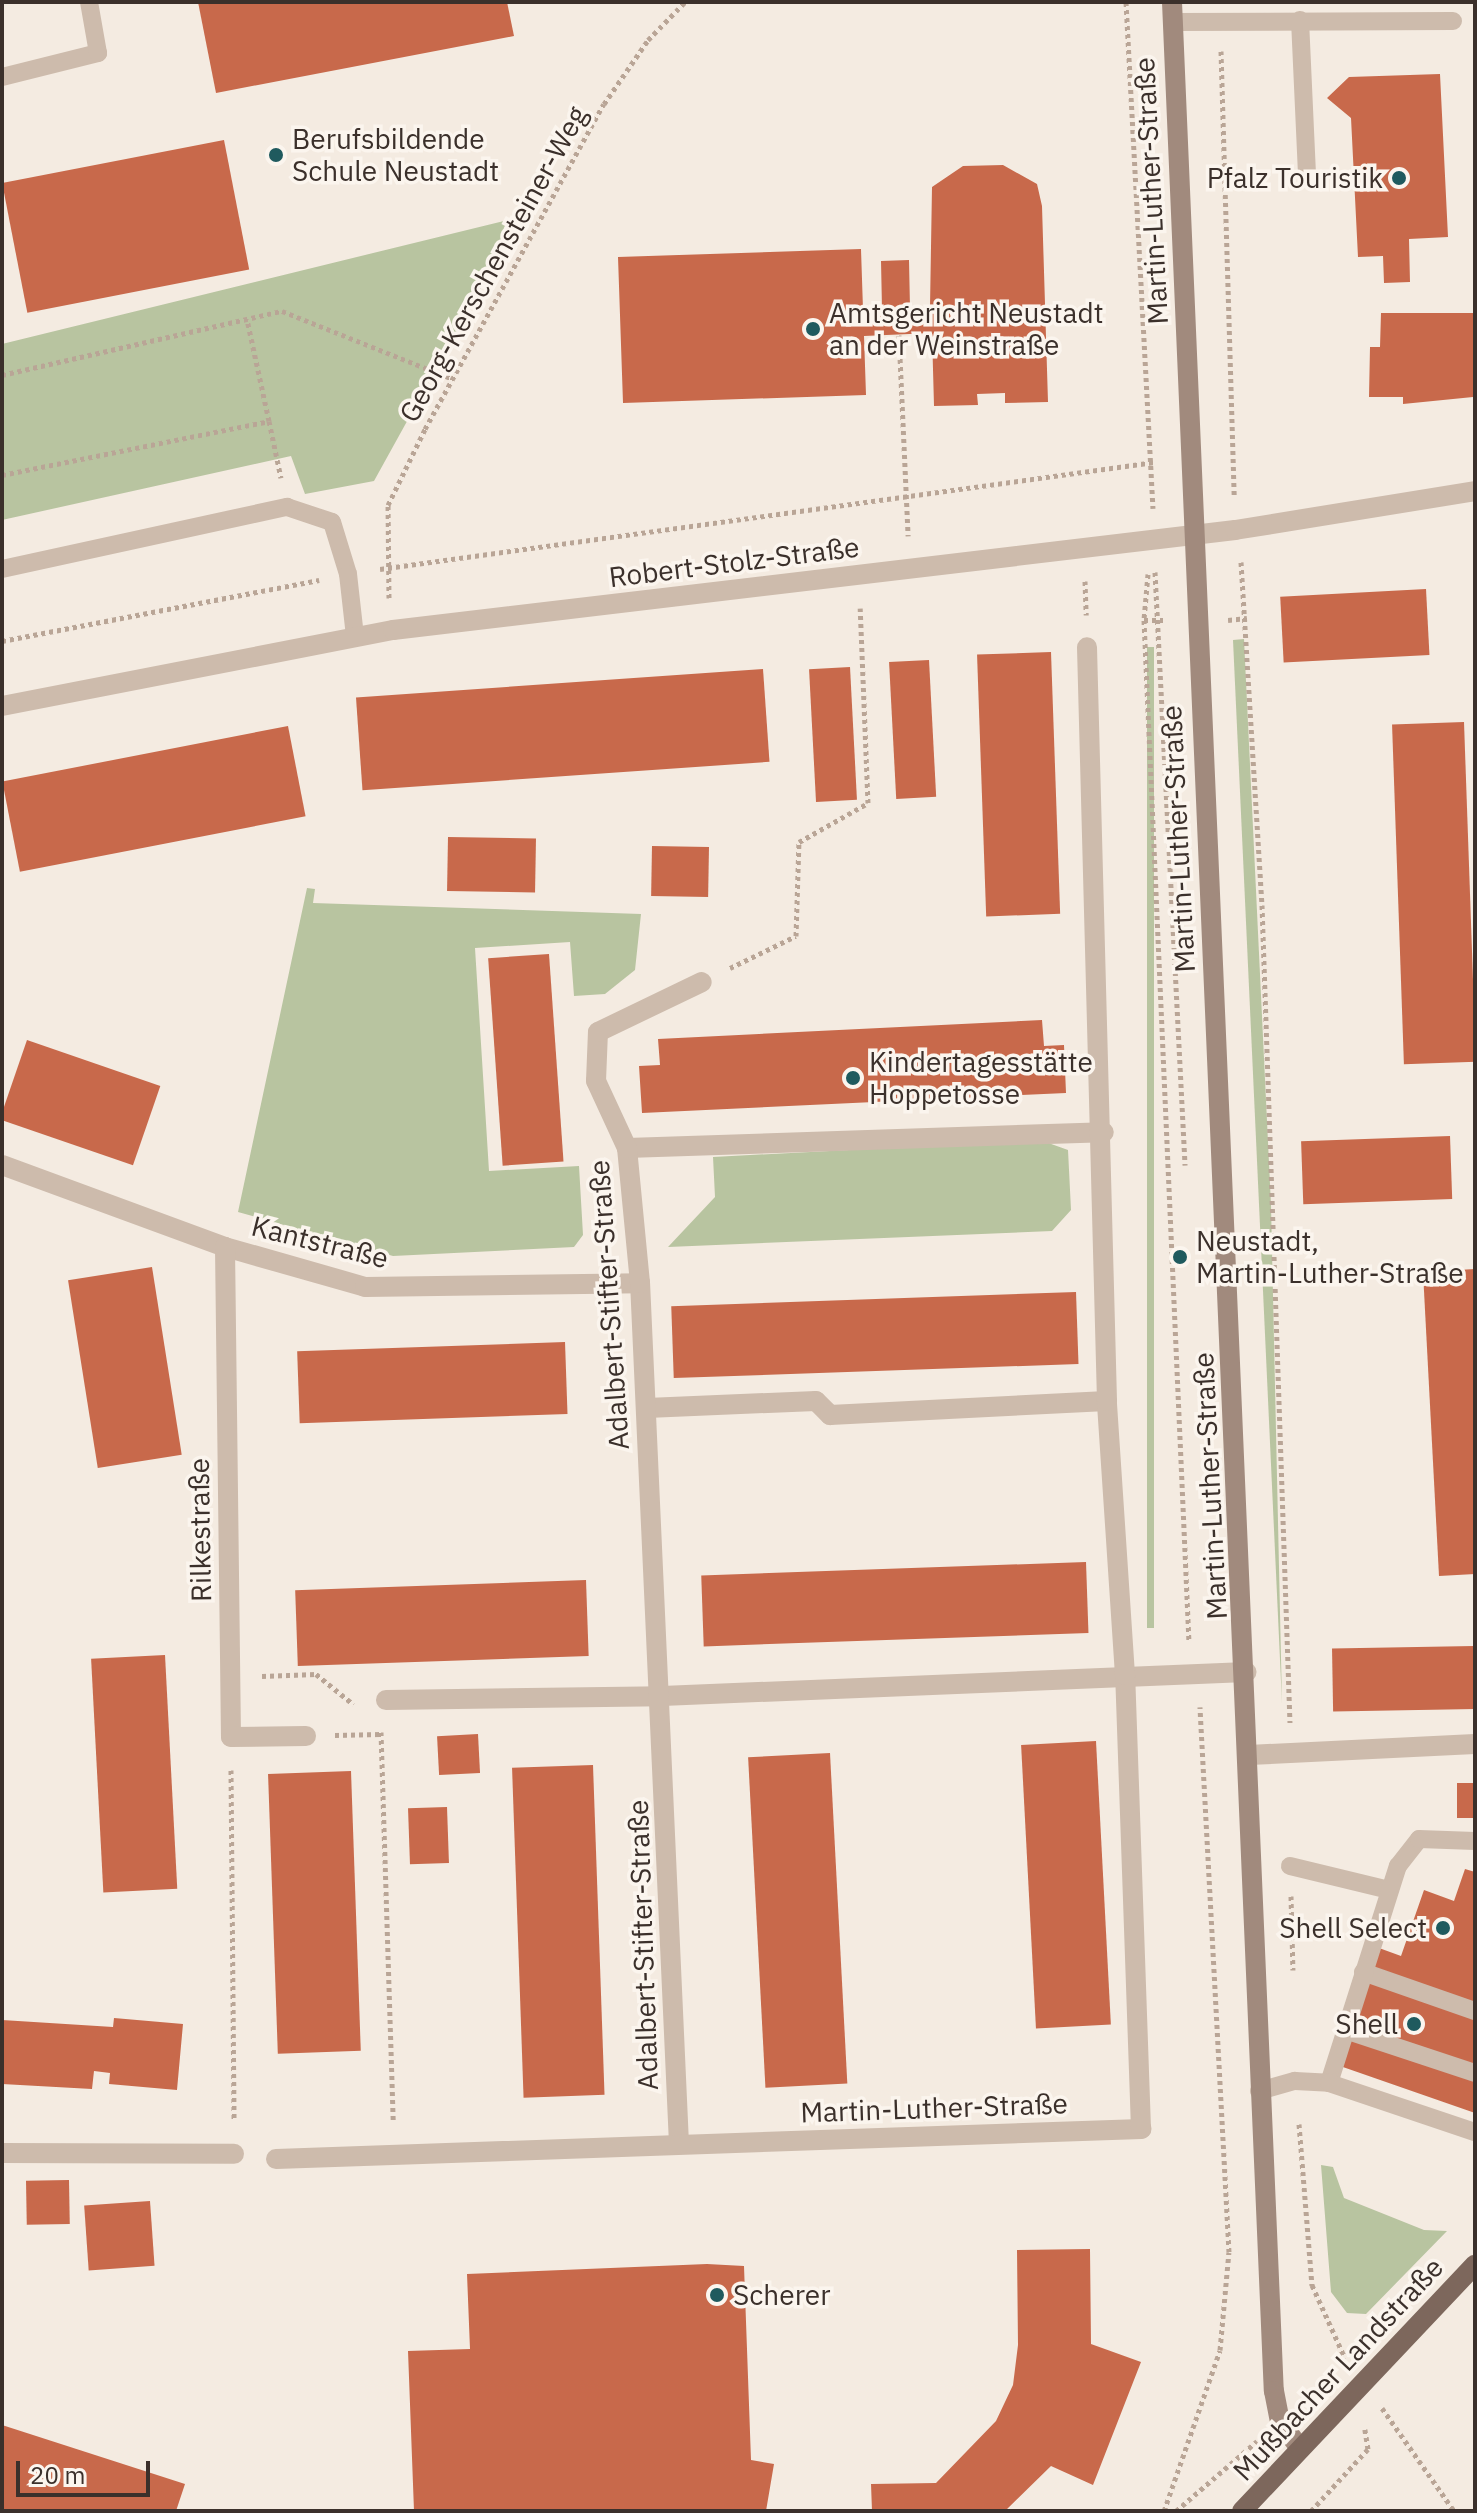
<!DOCTYPE html>
<html>
<head>
<meta charset="utf-8">
<style>
  body { margin:0 }
  #map { position:relative; width:1477px; height:2513px; overflow:hidden; background:#f4ebe1; font-family:"IBM Plex Sans",sans-serif }
  div>[style] { position:absolute }
  .green>* { inset:0; background:#b8c4a0; transform-origin:0 0 }
  .building>* { inset:0; background:#c8694b; transform-origin:0 0 }
  .path>* { height:5px; margin-top:-2.5px; transform-origin:0; background:repeating-linear-gradient(90deg,#b9a596 0 4px,transparent 0 8px) }
  .lane>* { height:18px; margin:-9px; padding:0 9px; transform-origin:9px; border-radius:9px; background:#cdbbac }
  .street>* { height:20px; margin:-10px; padding:0 10px; transform-origin:10px; border-radius:10px; background:#cdbbac }
  .secondary>* { height:20px; margin:-10px; padding:0 10px; transform-origin:10px; border-radius:10px; background:#a18a7d }
  .primary>* { height:20px; margin:-10px; padding:0 10px; transform-origin:10px; border-radius:10px; background:#7d675c }
  .dots>* { width:22px; height:22px; translate:-50% -50%; box-sizing:border-box; border:4px solid #fbf5ee; border-radius:50% }
  span { translate:-50% -50%; white-space:nowrap; text-align:center; line-height:1.15; -webkit-text-stroke:7px #fbf5ee; paint-order:stroke }
  .poi-label { font-size:28px; color:#3b302b }
  .left { translate:0 -50%; text-align:left }
  .right { translate:-100% -50%; text-align:right }
  .street-label { font-size:28px; color:#3b302b }
  .frame { position:absolute; inset:0; border:4px solid #3b302b; pointer-events:none }
  .scale { position:absolute; left:16px; top:2461px; width:134px; height:36px; box-sizing:border-box; border:4px solid #3b302b; border-top:0; padding-left:10px; font-size:24px; line-height:28px; white-space:nowrap; color:#3b302b; -webkit-text-stroke:6px #fbf5ee; paint-order:stroke }
</style>
</head>
<body>
<div id="map">
  <div class="green">
    <i style="clip-path:polygon(520px 217px,374px 481px,305px 494px,291px 456px,2px 520px,2px 344px)"></i>
    <i style="clip-path:polygon(1244px 639px,1271px 1205px,1282px 1703px,1233px 640px)"></i>
    <i style="left:1147px;top:647px;width:7px;height:981px"></i>
    <i style="clip-path:polygon(307px 888px,315px 889px,313px 903px,641px 914px,635px 970px,605px 994px,574px 996px,570px 942px,475px 948px,489px 1171px,579px 1166px,583px 1235px,574px 1247px,393px 1256px,238px 1212px)"></i>
    <i style="clip-path:polygon(1040px 1140px,1068px 1150px,1071px 1210px,1052px 1231px,668px 1247px,715px 1197px,713px 1157px)"></i>
    <i style="clip-path:polygon(1321px 2165px,1333px 2167px,1344px 2198px,1424px 2230px,1447px 2231px,1366px 2314px,1347px 2313px,1331px 2292px)"></i>
  </div>
  <div class="building">
    <i style="clip-path:polygon(198px 2px,507px 2px,514px 36px,216px 93px)"></i>
    <i style="clip-path:polygon(1440px 74px,1448px 237px,1409px 239px,1410px 282px,1384px 283px,1383px 256px,1358px 257px,1351px 118px,1327px 98px,1349px 77px)"></i>
    <i style="left:224px;top:140px;width:132px;height:226px;rotate:79deg"></i>
    <i style="clip-path:polygon(1003px 165px,1037px 184px,1042px 206px,1048px 402px,1005px 403px,1005px 393px,977px 394px,978px 405px,934px 406px,932px 333px,864px 336px,866px 395px,623px 403px,618px 257px,861px 249px,863px 309px,882px 309px,881px 261px,909px 260px,910px 308px,930px 307px,932px 187px,963px 166px)"></i>
    <i style="clip-path:polygon(1381px 313px,1473px 313px,1473px 397px,1403px 404px,1403px 397px,1369px 397px,1370px 347px,1380px 347px)"></i>
    <i style="left:1426px;top:589px;width:66px;height:146px;rotate:87deg"></i>
    <i style="left:1051px;top:652px;width:262px;height:74px;rotate:88deg"></i>
    <i style="left:929px;top:660px;width:137px;height:40px;rotate:87deg"></i>
    <i style="left:850px;top:667px;width:133px;height:41px;rotate:87deg"></i>
    <i style="left:763px;top:669px;width:93px;height:408px;rotate:86deg"></i>
    <i style="left:1464px;top:722px;width:340px;height:72px;rotate:88deg"></i>
    <i style="left:288px;top:726px;width:92px;height:291px;rotate:79deg"></i>
    <i style="left:448px;top:837px;width:88px;height:54px;rotate:1deg"></i>
    <i style="left:652px;top:846px;width:57px;height:50px;rotate:1deg"></i>
    <i style="left:549px;top:954px;width:208px;height:61px;rotate:86deg"></i>
    <i style="clip-path:polygon(1042px 1020px,1044px 1046px,1064px 1045px,1066px 1093px,642px 1113px,639px 1066px,660px 1065px,658px 1039px)"></i>
    <i style="left:27px;top:1040px;width:141px;height:84px;rotate:19deg"></i>
    <i style="left:1450px;top:1136px;width:63px;height:149px;rotate:88deg"></i>
    <i style="left:152px;top:1267px;width:190px;height:85px;rotate:81deg"></i>
    <i style="clip-path:polygon(1475px 1269px,1475px 1574px,1439px 1576px,1423px 1272px)"></i>
    <i style="left:1076px;top:1292px;width:72px;height:405px;rotate:88deg"></i>
    <i style="left:565px;top:1342px;width:72px;height:268px;rotate:88deg"></i>
    <i style="left:1086px;top:1562px;width:71px;height:385px;rotate:88deg"></i>
    <i style="left:586px;top:1580px;width:76px;height:291px;rotate:88deg"></i>
    <i style="left:1474px;top:1646px;width:63px;height:142px;rotate:89deg"></i>
    <i style="left:165px;top:1655px;width:234px;height:74px;rotate:87deg"></i>
    <i style="left:478px;top:1734px;width:39px;height:41px;rotate:87deg"></i>
    <i style="left:1096px;top:1741px;width:284px;height:75px;rotate:87deg"></i>
    <i style="left:830px;top:1753px;width:331px;height:82px;rotate:87deg"></i>
    <i style="left:593px;top:1765px;width:330px;height:81px;rotate:88deg"></i>
    <i style="left:351px;top:1771px;width:280px;height:83px;rotate:88deg"></i>
    <i style="left:1475px;top:1783px;width:35px;height:18px;rotate:90deg"></i>
    <i style="left:447px;top:1807px;width:56px;height:39px;rotate:88deg"></i>
    <i style="clip-path:polygon(1465px 1869px,1475px 1872px,1475px 2113px,1340px 2066px,1379px 1948px,1401px 1956px,1424px 1890px,1454px 1901px)"></i>
    <i style="clip-path:polygon(114px 2018px,183px 2024px,177px 2090px,109px 2084px,110px 2073px,94px 2071px,92px 2089px,2px 2084px,2px 2020px,113px 2027px)"></i>
    <i style="left:69px;top:2180px;width:44px;height:43px;rotate:89deg"></i>
    <i style="left:150px;top:2201px;width:65px;height:66px;rotate:86deg"></i>
    <i style="clip-path:polygon(1090px 2249px,1091px 2344px,1141px 2362px,1093px 2485px,1051px 2466px,1005px 2511px,872px 2511px,871px 2484px,936px 2483px,996px 2421px,1013px 2385px,1018px 2345px,1017px 2250px)"></i>
    <i style="clip-path:polygon(707px 2264px,744px 2266px,751px 2460px,774px 2464px,766px 2511px,414px 2511px,408px 2351px,470px 2349px,467px 2274px)"></i>
    <i style="clip-path:polygon(2px 2425px,185px 2484px,176px 2511px,2px 2511px)"></i>
  </div>
  <div class="path">
    <i style="left:1126px;top:2px;width:507px;rotate:86.95deg"></i>
    <i style="left:1221px;top:51px;width:446px;rotate:88.3deg"></i>
    <i style="left:899px;top:335px;width:201px;rotate:87.4deg"></i>
    <i style="left:2px;top:375px;width:287px;rotate:-12.9deg"></i>
    <i style="left:282px;top:311px;width:184px;rotate:21.7deg"></i>
    <i style="left:269px;top:421px;width:58px;rotate:78.1deg"></i>
    <i style="left:2px;top:475px;width:272px;rotate:-11.4deg"></i>
    <i style="left:269px;top:421px;width:104px;rotate:-102.2deg"></i>
    <i style="left:1241px;top:562px;width:344px;rotate:86.5deg"></i>
    <i style="left:1262px;top:905px;width:818px;rotate:88.04deg"></i>
    <i style="left:380px;top:569px;width:782px;rotate:-7.86deg"></i>
    <i style="left:1155px;top:572px;width:594px;rotate:87.1deg"></i>
    <i style="left:1148px;top:574px;width:46px;rotate:95deg"></i>
    <i style="left:1144px;top:620px;width:1023px;rotate:87.48deg"></i>
    <i style="left:1085px;top:581px;width:34px;rotate:88deg"></i>
    <i style="left:389px;top:598px;width:93px;rotate:-90.6deg"></i>
    <i style="left:388px;top:505px;width:85px;rotate:-64deg"></i>
    <i style="left:425px;top:429px;width:371px;rotate:-61.2deg"></i>
    <i style="left:604px;top:104px;width:78px;rotate:-55.5deg"></i>
    <i style="left:648px;top:40px;width:53px;rotate:-45.8deg"></i>
    <i style="left:1144px;top:620px;width:19px"></i>
    <i style="left:1228px;top:620px;width:19px;rotate:-6deg"></i>
    <i style="left:2px;top:641px;width:323px;rotate:-10.9deg"></i>
    <i style="left:730px;top:968px;width:73px;rotate:-25.9deg"></i>
    <i style="left:796px;top:936px;width:94px;rotate:-88.2deg"></i>
    <i style="left:799px;top:842px;width:79px;rotate:-29.5deg"></i>
    <i style="left:868px;top:803px;width:195px;rotate:-92.3deg"></i>
    <i style="left:262px;top:1676px;width:54px;rotate:-2.1deg"></i>
    <i style="left:316px;top:1674px;width:48px;rotate:39deg"></i>
    <i style="left:381px;top:1732px;width:390px;rotate:88.2deg"></i>
    <i style="left:335px;top:1735px;width:46px;rotate:-1.2deg"></i>
    <i style="left:231px;top:1770px;width:350px;rotate:89.5deg"></i>
    <i style="left:1291px;top:1896px;width:74px;rotate:88.5deg"></i>
    <i style="left:1299px;top:2124px;width:162px;rotate:85.4deg"></i>
    <i style="left:1312px;top:2285px;width:80px;rotate:65.7deg"></i>
    <i style="left:1382px;top:2408px;width:126px;rotate:55deg"></i>
    <i style="left:1164px;top:2511px;width:170px;rotate:-70.8deg"></i>
    <i style="left:1220px;top:2350px;width:98px;rotate:-84.8deg"></i>
    <i style="left:1229px;top:2252px;width:546px;rotate:-93.05deg"></i>
    <i style="left:1176px;top:2511px;width:107px;rotate:-40.8deg"></i>
    <i style="left:1311px;top:2511px;width:84px;rotate:-47.4deg"></i>
    <i style="left:1368px;top:2449px;width:20px;rotate:-99deg"></i>
  </div>
  <div class="lane">
    <i style="left:1300px;top:20px;width:152px;rotate:87.4deg"></i>
    <i style="left:1172px;top:22px;width:281px;rotate:-0.2deg"></i>
    <i style="left:2px;top:77px;width:99px;rotate:-14deg"></i>
    <i style="left:98px;top:53px;width:52px;rotate:-100deg"></i>
    <i style="left:2px;top:569px;width:292px;rotate:-12.3deg"></i>
    <i style="left:287px;top:507px;width:47px;rotate:18.4deg"></i>
    <i style="left:332px;top:522px;width:54px;rotate:72.9deg"></i>
    <i style="left:348px;top:574px;width:62px;rotate:83.6deg"></i>
    <i style="left:1290px;top:1866px;width:102px;rotate:13.6deg"></i>
    <i style="left:1363px;top:1972px;width:119px;rotate:19.2deg"></i>
    <i style="left:1345px;top:2030px;width:137px;rotate:18.3deg"></i>
    <i style="left:1329px;top:2083px;width:228px;rotate:-72.4deg"></i>
    <i style="left:1398px;top:1866px;width:34px;rotate:-52deg"></i>
    <i style="left:1419px;top:1839px;width:56px;rotate:2deg"></i>
    <i style="left:1259px;top:2091px;width:37px;rotate:-16deg"></i>
    <i style="left:1295px;top:2081px;width:34px;rotate:3deg"></i>
    <i style="left:1329px;top:2083px;width:154px;rotate:18.6deg"></i>
  </div>
  <div class="street">
    <i style="left:2px;top:706px;width:398px;rotate:-11deg"></i>
    <i style="left:393px;top:630px;width:848px;rotate:-6.77deg"></i>
    <i style="left:1235px;top:530px;width:243px;rotate:-9.2deg"></i>
    <i style="left:627px;top:1148px;width:477px;rotate:-1.9deg"></i>
    <i style="left:2px;top:1165px;width:238px;rotate:20.2deg"></i>
    <i style="left:225px;top:1247px;width:146px;rotate:15.9deg"></i>
    <i style="left:365px;top:1287px;width:275px;rotate:-0.8deg"></i>
    <i style="left:225px;top:1247px;width:490px;rotate:89.3deg"></i>
    <i style="left:231px;top:1737px;width:75px;rotate:-0.8deg"></i>
    <i style="left:647px;top:1408px;width:169px;rotate:-2.4deg"></i>
    <i style="left:816px;top:1401px;width:20px;rotate:45deg"></i>
    <i style="left:830px;top:1415px;width:277px;rotate:-2.9deg"></i>
    <i style="left:386px;top:1700px;width:276px;rotate:-0.8deg"></i>
    <i style="left:662px;top:1696px;width:585px;rotate:-2.35deg"></i>
    <i style="left:1249px;top:1755px;width:226px;rotate:-2.8deg"></i>
    <i style="left:679px;top:2144px;width:862px;rotate:-92.59deg"></i>
    <i style="left:640px;top:1283px;width:136px;rotate:-95.5deg"></i>
    <i style="left:627px;top:1148px;width:74px;rotate:-114.8deg"></i>
    <i style="left:596px;top:1081px;width:49px;rotate:-87.7deg"></i>
    <i style="left:598px;top:1032px;width:115px;rotate:-25.7deg"></i>
    <i style="left:2px;top:2153px;width:232px;rotate:0.2deg"></i>
    <i style="left:276px;top:2159px;width:866px;rotate:-1.99deg"></i>
    <i style="left:1141px;top:2129px;width:454px;rotate:-92deg"></i>
    <i style="left:1125px;top:1675px;width:275px;rotate:-93.8deg"></i>
    <i style="left:1107px;top:1401px;width:754px;rotate:-91.52deg"></i>
  </div>
  <div class="secondary">
    <i style="left:1172px;top:2px;width:2391px;rotate:87.56deg"></i>
    <i style="left:1274px;top:2391px;width:31px;rotate:79deg"></i>
    <i style="left:1280px;top:2421px;width:34px;rotate:54deg"></i>
  </div>
  <div class="primary">
    <i style="left:1242px;top:2511px;width:339px;rotate:-46.6deg"></i>
  </div>
  <div class="dots">
    <i style="left:276px;top:155px;background:#1f5a5e"></i>
    <i style="left:1399px;top:178px;background:#1f5a5e"></i>
    <i style="left:813px;top:329px;background:#1f5a5e"></i>
    <i style="left:853px;top:1078px;background:#1f5a5e"></i>
    <i style="left:1180px;top:1257px;background:#1f5a5e"></i>
    <i style="left:1443px;top:1928px;background:#1f5a5e"></i>
    <i style="left:1414px;top:2024px;background:#1f5a5e"></i>
    <i style="left:717px;top:2295px;background:#1f5a5e"></i>
  </div>
  <div class="poi-label">
    <span class="left" style="left:292px;top:155px">Berufsbildende<br>Schule Neustadt</span>
    <span class="right" style="left:1383px;top:178px">Pfalz Touristik</span>
    <span class="left" style="left:829px;top:329px">Amtsgericht Neustadt<br>an der Weinstraße</span>
    <span class="left" style="left:869px;top:1078px">Kindertagesstätte<br>Hoppetosse</span>
    <span class="left" style="left:1196px;top:1257px">Neustadt,<br>Martin-Luther-Straße</span>
    <span class="right" style="left:1427px;top:1928px">Shell Select</span>
    <span class="right" style="left:1398px;top:2024px">Shell</span>
    <span class="left" style="left:733px;top:2295px">Scherer</span>
  </div>
  <div class="street-label">
    <span style="left:1151px;top:191px;rotate:-93deg">Martin-Luther-Straße</span>
    <span style="left:493px;top:264px;rotate:-61deg">Georg-Kerschensteiner-Weg</span>
    <span style="left:734px;top:562px;rotate:-7deg">Robert-Stolz-Straße</span>
    <span style="left:1178px;top:839px;rotate:-93deg">Martin-Luther-Straße</span>
    <span style="left:320px;top:1242px;rotate:14deg">Kantstraße</span>
    <span style="left:609px;top:1305px;rotate:-94deg">Adalbert-Stifter-Straße</span>
    <span style="left:1210px;top:1486px;rotate:-93deg">Martin-Luther-Straße</span>
    <span style="left:200px;top:1530px;rotate:-91deg">Rilkestraße</span>
    <span style="left:643px;top:1945px;rotate:-92deg">Adalbert-Stifter-Straße</span>
    <span style="left:934px;top:2108px;rotate:-2deg">Martin-Luther-Straße</span>
    <span style="left:1338px;top:2369px;rotate:-47deg">Mußbacher Landstraße</span>
  </div>
  <div class="frame"></div>
  <div class="scale">20 m</div>
</div>
</body>
</html>
